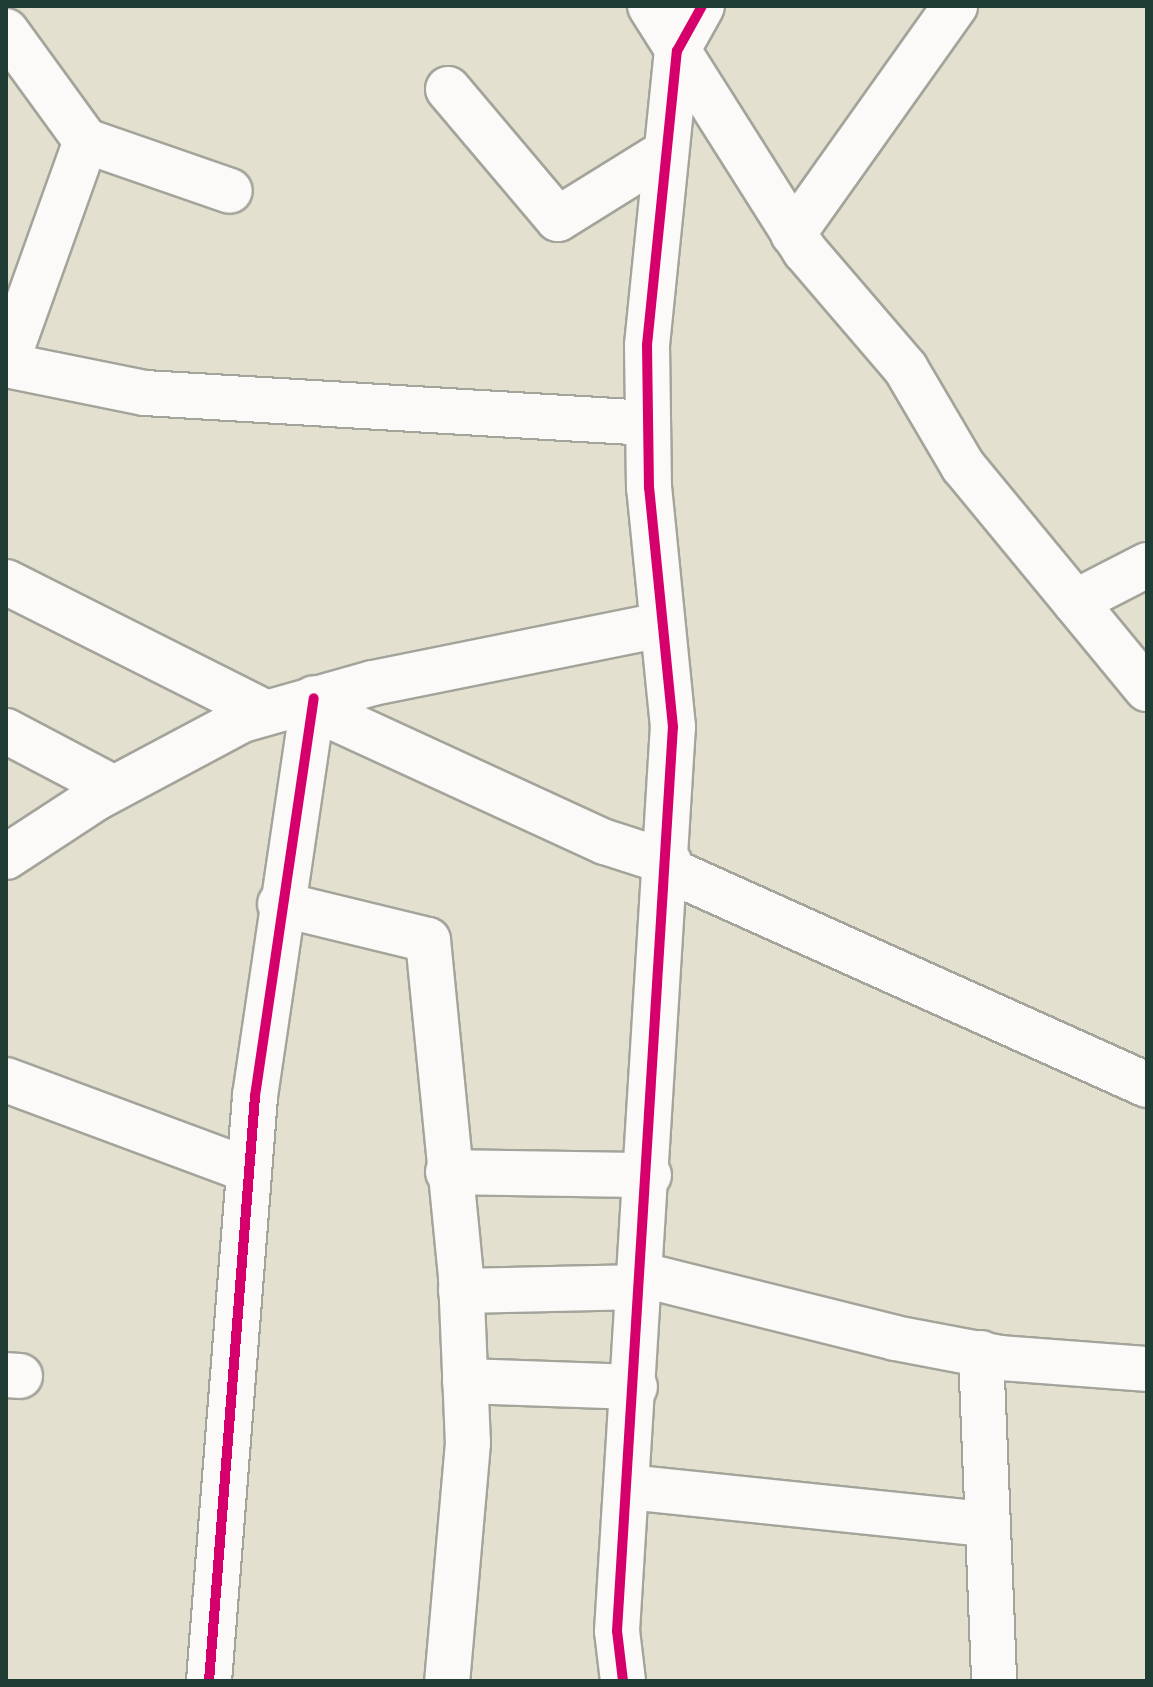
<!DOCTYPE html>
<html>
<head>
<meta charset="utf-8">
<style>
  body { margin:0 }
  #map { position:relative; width:1153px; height:1687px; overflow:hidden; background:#e4e0d0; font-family:Itim,sans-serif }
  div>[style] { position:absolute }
  .roads { filter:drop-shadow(2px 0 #a3a49a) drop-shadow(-2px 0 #a3a49a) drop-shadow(0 2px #a3a49a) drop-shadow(0 -2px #a3a49a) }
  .minor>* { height:44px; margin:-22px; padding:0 22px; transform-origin:22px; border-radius:22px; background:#fbfaf8 }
  .cycleway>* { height:10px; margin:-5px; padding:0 5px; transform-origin:5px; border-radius:5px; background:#d6006c }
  span { translate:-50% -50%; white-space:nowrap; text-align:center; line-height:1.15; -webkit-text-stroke:7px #fcf5e5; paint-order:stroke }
  .frame { position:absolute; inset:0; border:8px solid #1f3d34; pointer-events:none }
</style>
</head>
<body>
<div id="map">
  <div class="roads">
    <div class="minor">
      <i style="left:650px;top:6px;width:290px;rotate:57.7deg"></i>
      <i style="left:805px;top:251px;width:155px;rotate:49.4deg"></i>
      <i style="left:906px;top:369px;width:113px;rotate:59.6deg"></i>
      <i style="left:963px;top:466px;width:289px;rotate:50.5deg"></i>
      <i style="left:6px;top:31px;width:136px;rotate:54deg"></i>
      <i style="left:86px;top:141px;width:152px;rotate:19.1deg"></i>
      <i style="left:448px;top:89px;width:170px;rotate:49.8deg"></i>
      <i style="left:558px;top:219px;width:121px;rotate:-31.9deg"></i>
      <i style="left:793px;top:234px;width:280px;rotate:-54.6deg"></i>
      <i style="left:6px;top:364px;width:237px;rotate:-70.3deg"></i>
      <i style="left:6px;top:365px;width:142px;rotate:11.4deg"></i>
      <i style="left:145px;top:393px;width:504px;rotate:3.41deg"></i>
      <i style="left:6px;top:582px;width:291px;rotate:26.7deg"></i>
      <i style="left:1075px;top:602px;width:81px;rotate:-27.2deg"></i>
      <i style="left:313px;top:708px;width:321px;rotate:24.7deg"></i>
      <i style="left:605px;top:842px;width:68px;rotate:17.9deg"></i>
      <i style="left:6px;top:731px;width:122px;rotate:27.8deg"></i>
      <i style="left:6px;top:857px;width:108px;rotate:-33.2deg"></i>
      <i style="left:96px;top:798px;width:166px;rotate:-28.1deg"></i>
      <i style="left:242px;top:720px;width:136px;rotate:-15.8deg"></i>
      <i style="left:373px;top:683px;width:293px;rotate:-11.4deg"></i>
      <i style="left:669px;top:870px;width:524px;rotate:24.22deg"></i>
      <i style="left:280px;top:904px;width:152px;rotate:13.7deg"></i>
      <i style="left:428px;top:940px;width:339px;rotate:84.4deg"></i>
      <i style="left:461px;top:1277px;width:166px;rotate:87.6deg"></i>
      <i style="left:468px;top:1443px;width:239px;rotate:95deg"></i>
      <i style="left:6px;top:1080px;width:258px;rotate:20.4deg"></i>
      <i style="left:448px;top:1172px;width:201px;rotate:0.9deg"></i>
      <i style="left:643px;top:1275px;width:260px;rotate:14deg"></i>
      <i style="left:895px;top:1338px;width:108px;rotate:10.7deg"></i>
      <i style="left:1001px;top:1358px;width:146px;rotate:4.3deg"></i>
      <i style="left:461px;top:1291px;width:181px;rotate:-1.3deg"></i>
      <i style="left:981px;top:1353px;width:328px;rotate:87.7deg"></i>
      <i style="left:6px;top:1375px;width:14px;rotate:4deg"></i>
      <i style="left:465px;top:1381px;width:170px;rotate:2deg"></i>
      <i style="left:627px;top:1487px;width:360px;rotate:5.9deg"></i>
      <i style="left:209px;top:1681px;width:587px;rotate:-85.5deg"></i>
      <i style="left:255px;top:1096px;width:402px;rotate:-81.6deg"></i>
      <i style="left:623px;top:1681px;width:50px;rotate:-96.8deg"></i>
      <i style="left:617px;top:1631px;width:906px;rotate:-86.46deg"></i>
      <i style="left:673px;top:727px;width:240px;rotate:-95.7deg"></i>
      <i style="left:649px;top:488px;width:143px;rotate:-90.8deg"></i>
      <i style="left:647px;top:345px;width:296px;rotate:-84.2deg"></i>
      <i style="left:677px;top:51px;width:51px;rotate:-60.9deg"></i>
    </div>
  </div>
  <div class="cycleway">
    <i style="left:209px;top:1681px;width:587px;rotate:-85.5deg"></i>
    <i style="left:255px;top:1096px;width:402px;rotate:-81.6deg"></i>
    <i style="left:623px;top:1681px;width:50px;rotate:-96.8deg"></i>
    <i style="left:617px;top:1631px;width:906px;rotate:-86.46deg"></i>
    <i style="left:673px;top:727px;width:240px;rotate:-95.7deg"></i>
    <i style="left:649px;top:488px;width:143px;rotate:-90.8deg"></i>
    <i style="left:647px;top:345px;width:296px;rotate:-84.2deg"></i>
    <i style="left:677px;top:51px;width:51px;rotate:-60.9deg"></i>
  </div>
  <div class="frame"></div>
</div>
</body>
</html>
